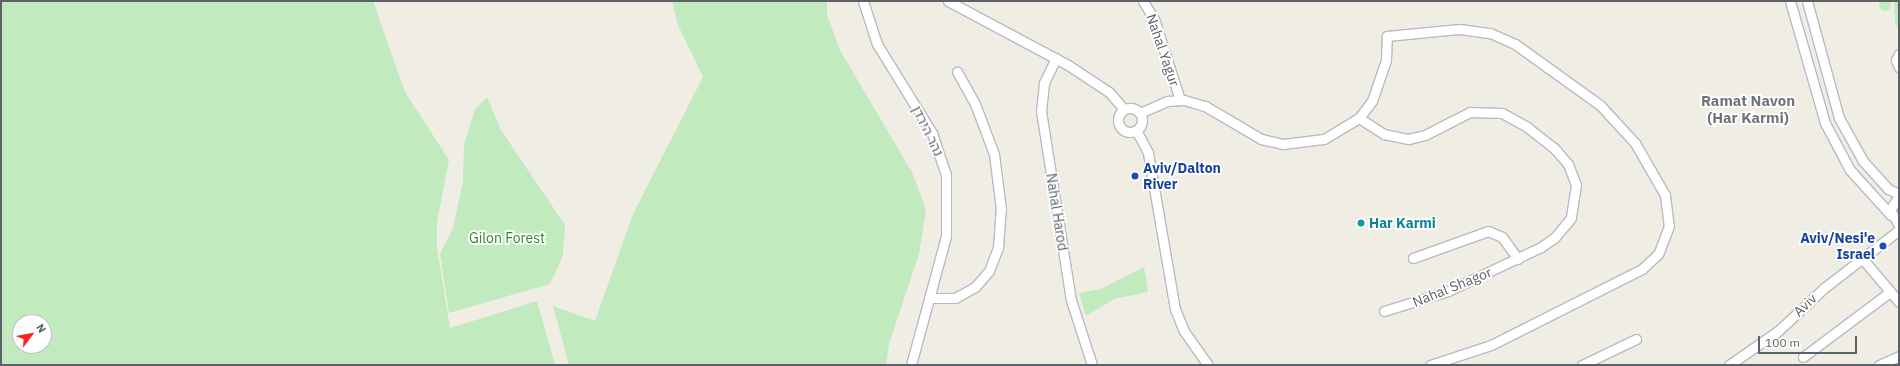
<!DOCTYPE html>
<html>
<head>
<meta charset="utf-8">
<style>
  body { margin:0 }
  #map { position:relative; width:1900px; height:366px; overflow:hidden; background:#f0ede5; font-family:"IBM Plex Sans",Heebo,sans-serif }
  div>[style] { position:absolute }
  .green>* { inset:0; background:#c2eabf }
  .round { border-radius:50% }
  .roads { filter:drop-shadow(1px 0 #b7bbc0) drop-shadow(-1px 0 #b7bbc0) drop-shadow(0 1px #b7bbc0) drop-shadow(0 -1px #b7bbc0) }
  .minor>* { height:9px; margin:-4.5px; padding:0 4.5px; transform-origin:4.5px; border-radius:4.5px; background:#fff }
  .minor>.ring { margin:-4.5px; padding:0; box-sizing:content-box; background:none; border:9px solid #fff; border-radius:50% }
  .dots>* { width:11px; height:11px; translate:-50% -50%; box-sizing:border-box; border:2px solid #fff; border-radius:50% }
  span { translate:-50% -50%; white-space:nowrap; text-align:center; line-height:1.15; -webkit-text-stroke:3.5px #fff; paint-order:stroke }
  .street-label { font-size:14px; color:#5c6267 }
  .transit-label { font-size:14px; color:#164399; font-weight:700 }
  .left { translate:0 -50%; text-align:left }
  .right { translate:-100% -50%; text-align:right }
  .culture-label { font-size:14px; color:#0d838f; font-weight:700 }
  .park-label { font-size:14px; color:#2e862d }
  .neighbourhood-label { font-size:15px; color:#6d7479; font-weight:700 }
  .frame { position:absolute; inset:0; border:2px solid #5c6267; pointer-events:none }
  .north { position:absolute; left:12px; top:314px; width:40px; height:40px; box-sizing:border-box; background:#fff; border:1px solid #bec0c2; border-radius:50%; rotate:58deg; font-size:11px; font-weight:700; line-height:16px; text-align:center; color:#5c6267 }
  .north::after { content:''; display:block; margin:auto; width:14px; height:18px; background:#fa2622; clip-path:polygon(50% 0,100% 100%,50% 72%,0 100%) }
  .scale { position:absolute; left:1758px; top:336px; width:99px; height:18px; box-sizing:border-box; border:2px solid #5c6267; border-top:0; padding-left:5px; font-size:12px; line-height:14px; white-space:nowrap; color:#5c6267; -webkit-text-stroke:3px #fff; paint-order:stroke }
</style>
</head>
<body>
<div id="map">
  <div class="green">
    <i class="round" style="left:1879px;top:-1px;width:12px;height:12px"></i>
    <i style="clip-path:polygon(evenodd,1px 1px,373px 1px,405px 92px,449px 160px,437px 222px,437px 248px,450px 328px,537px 301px,555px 365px,1px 365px,1px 1px,20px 322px,44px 322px,44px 346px,20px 346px,20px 322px)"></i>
    <i style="clip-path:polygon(672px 1px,827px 1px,827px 15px,841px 52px,913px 174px,926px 210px,919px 254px,889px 344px,886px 365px,569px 365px,553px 306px,595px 321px,633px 214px,703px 77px,678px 25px)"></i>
    <i style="clip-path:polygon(1894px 1px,1899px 1px,1899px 30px,1895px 22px)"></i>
    <i style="clip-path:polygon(487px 97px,501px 130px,565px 225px,563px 256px,550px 284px,449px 313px,440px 254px,453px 228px,463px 181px,464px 144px,475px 109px)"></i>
    <i style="clip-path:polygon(1144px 267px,1148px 292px,1114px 299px,1086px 316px,1079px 293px,1101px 289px)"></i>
  </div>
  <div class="roads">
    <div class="minor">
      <i style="left:863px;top:1px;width:45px;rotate:72deg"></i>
      <i style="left:877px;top:44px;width:105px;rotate:58.3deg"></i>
      <i style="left:932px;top:133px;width:44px;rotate:71.6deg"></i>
      <i style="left:946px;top:175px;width:61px;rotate:90deg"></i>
      <i style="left:946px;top:236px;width:134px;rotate:105.2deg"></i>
      <i style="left:948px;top:1px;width:136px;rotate:28.1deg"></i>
      <i style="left:1068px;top:65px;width:49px;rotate:33.4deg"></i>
      <i style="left:1109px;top:92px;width:23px;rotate:49deg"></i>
      <i style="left:1143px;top:1px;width:21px;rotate:59deg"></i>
      <i style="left:1154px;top:19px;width:85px;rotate:72.2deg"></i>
      <i style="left:1790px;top:1px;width:127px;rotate:74deg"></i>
      <i style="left:1825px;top:123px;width:53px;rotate:62deg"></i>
      <i style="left:1850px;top:170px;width:61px;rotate:47.7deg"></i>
      <i style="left:1807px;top:1px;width:121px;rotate:74.7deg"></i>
      <i style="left:1839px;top:118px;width:49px;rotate:60.8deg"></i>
      <i style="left:1863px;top:161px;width:38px;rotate:48deg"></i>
      <i style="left:1888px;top:189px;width:12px;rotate:24deg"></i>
      <i style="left:1899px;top:54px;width:7px;rotate:117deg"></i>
      <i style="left:1896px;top:60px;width:8px;rotate:67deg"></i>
      <i style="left:1056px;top:58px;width:28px;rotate:116deg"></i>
      <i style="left:1044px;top:83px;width:28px;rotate:96deg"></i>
      <i style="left:1041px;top:111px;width:191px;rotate:81deg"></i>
      <i style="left:1071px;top:300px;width:68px;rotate:72.1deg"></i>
      <i class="ring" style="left:1118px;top:108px;width:15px;height:15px"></i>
      <i style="left:1140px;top:113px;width:30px;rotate:-24deg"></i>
      <i style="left:1167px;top:101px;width:17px;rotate:-3deg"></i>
      <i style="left:1184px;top:100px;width:22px;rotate:16deg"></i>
      <i style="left:1205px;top:106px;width:65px;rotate:30.5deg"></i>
      <i style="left:1261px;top:139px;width:23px;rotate:13deg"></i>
      <i style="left:1283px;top:144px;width:41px;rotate:-7deg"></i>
      <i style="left:1324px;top:139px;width:41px;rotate:-31deg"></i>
      <i style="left:1359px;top:118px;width:21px;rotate:-53deg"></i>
      <i style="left:1372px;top:101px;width:43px;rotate:-71.1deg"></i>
      <i style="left:1386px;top:60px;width:24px;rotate:-88deg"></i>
      <i style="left:1387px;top:36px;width:73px;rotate:-5.5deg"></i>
      <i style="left:1460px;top:29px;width:30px;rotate:8deg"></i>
      <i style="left:1490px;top:33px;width:27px;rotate:24deg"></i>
      <i style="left:1515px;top:44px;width:105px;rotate:35.7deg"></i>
      <i style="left:1600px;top:105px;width:52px;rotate:47.4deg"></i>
      <i style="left:1635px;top:143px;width:60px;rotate:60deg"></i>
      <i style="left:1665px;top:195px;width:31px;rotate:83deg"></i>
      <i style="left:1669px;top:226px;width:30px;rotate:111deg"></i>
      <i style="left:1658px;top:254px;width:22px;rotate:137deg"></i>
      <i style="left:1642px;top:269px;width:169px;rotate:153.3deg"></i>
      <i style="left:1491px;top:345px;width:64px;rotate:161.8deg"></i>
      <i style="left:1359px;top:118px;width:30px;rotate:33deg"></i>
      <i style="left:1384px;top:134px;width:25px;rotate:12deg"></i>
      <i style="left:1408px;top:139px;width:17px;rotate:-13deg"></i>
      <i style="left:1425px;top:135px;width:51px;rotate:-27.1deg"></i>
      <i style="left:1470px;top:112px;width:32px;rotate:2deg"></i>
      <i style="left:1502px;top:113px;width:29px;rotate:29deg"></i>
      <i style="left:1527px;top:127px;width:34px;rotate:38deg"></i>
      <i style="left:1554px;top:148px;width:21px;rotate:49deg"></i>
      <i style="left:1568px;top:164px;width:22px;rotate:69deg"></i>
      <i style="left:1576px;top:185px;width:33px;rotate:99deg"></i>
      <i style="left:1571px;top:218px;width:26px;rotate:130deg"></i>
      <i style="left:1554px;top:238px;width:16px;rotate:145deg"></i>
      <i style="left:1541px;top:247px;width:103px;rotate:154.7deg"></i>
      <i style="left:1448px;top:291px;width:67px;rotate:162.6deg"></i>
      <i style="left:1136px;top:130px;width:26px;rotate:62deg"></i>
      <i style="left:1148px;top:153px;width:158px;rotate:80.2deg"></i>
      <i style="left:1175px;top:309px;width:24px;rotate:68deg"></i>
      <i style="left:1184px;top:331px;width:42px;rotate:54.8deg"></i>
      <i style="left:1899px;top:196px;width:17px;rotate:123deg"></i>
      <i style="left:1890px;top:210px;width:17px;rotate:59deg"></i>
      <i style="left:1861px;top:257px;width:59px;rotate:49.8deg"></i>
      <i style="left:1413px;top:258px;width:80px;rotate:-19.8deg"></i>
      <i style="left:1488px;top:231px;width:15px;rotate:23deg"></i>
      <i style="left:1502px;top:237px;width:27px;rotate:54deg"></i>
      <i style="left:929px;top:298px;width:26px"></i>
      <i style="left:955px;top:298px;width:23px;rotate:-29deg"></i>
      <i style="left:975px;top:287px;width:21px;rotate:-49deg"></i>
      <i style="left:989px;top:271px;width:25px;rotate:-69deg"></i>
      <i style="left:998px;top:248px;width:39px;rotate:-86deg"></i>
      <i style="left:1001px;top:209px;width:55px;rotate:-97.3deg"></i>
      <i style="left:994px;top:154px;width:53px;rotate:-110.8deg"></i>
      <i style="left:975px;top:104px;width:37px;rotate:-119deg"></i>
      <i style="left:1803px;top:357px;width:109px;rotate:-36.8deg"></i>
      <i style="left:1582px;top:365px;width:60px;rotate:-25.7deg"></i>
      <i style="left:1729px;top:365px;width:60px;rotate:-34.8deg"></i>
      <i style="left:1778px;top:331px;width:63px;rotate:-43.1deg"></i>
      <i style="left:1824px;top:288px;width:95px;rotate:-37.7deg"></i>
      <i style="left:1879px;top:365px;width:22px;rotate:-24deg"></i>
    </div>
  </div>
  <div class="dots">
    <i style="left:1135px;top:176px;background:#1a4fb4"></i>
    <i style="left:1361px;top:223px;background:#0f9aa8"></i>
    <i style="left:1883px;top:246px;background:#1a4fb4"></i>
  </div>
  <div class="street-label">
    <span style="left:1163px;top:50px;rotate:71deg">Nahal Yagur</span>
    <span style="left:928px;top:131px;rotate:64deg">נהר הירדן</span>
    <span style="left:1057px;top:212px;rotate:81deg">Nahal Harod</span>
    <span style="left:1452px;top:287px;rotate:-22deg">Nahal Shagor</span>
    <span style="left:1805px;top:305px;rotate:-43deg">Aviv</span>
  </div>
  <div class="transit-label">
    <span class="left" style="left:1143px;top:176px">Aviv/Dalton<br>River</span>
    <span class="right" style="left:1875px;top:246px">Aviv/Nesi'e<br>Israel</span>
  </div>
  <div class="culture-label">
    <span class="left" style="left:1369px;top:223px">Har Karmi</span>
  </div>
  <div class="park-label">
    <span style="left:507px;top:238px">Gilon Forest</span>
  </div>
  <div class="neighbourhood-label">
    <span style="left:1748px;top:109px">Ramat Navon<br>(Har Karmi)</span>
  </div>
  <div class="frame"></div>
  <div class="north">N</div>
  <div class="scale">100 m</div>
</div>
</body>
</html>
